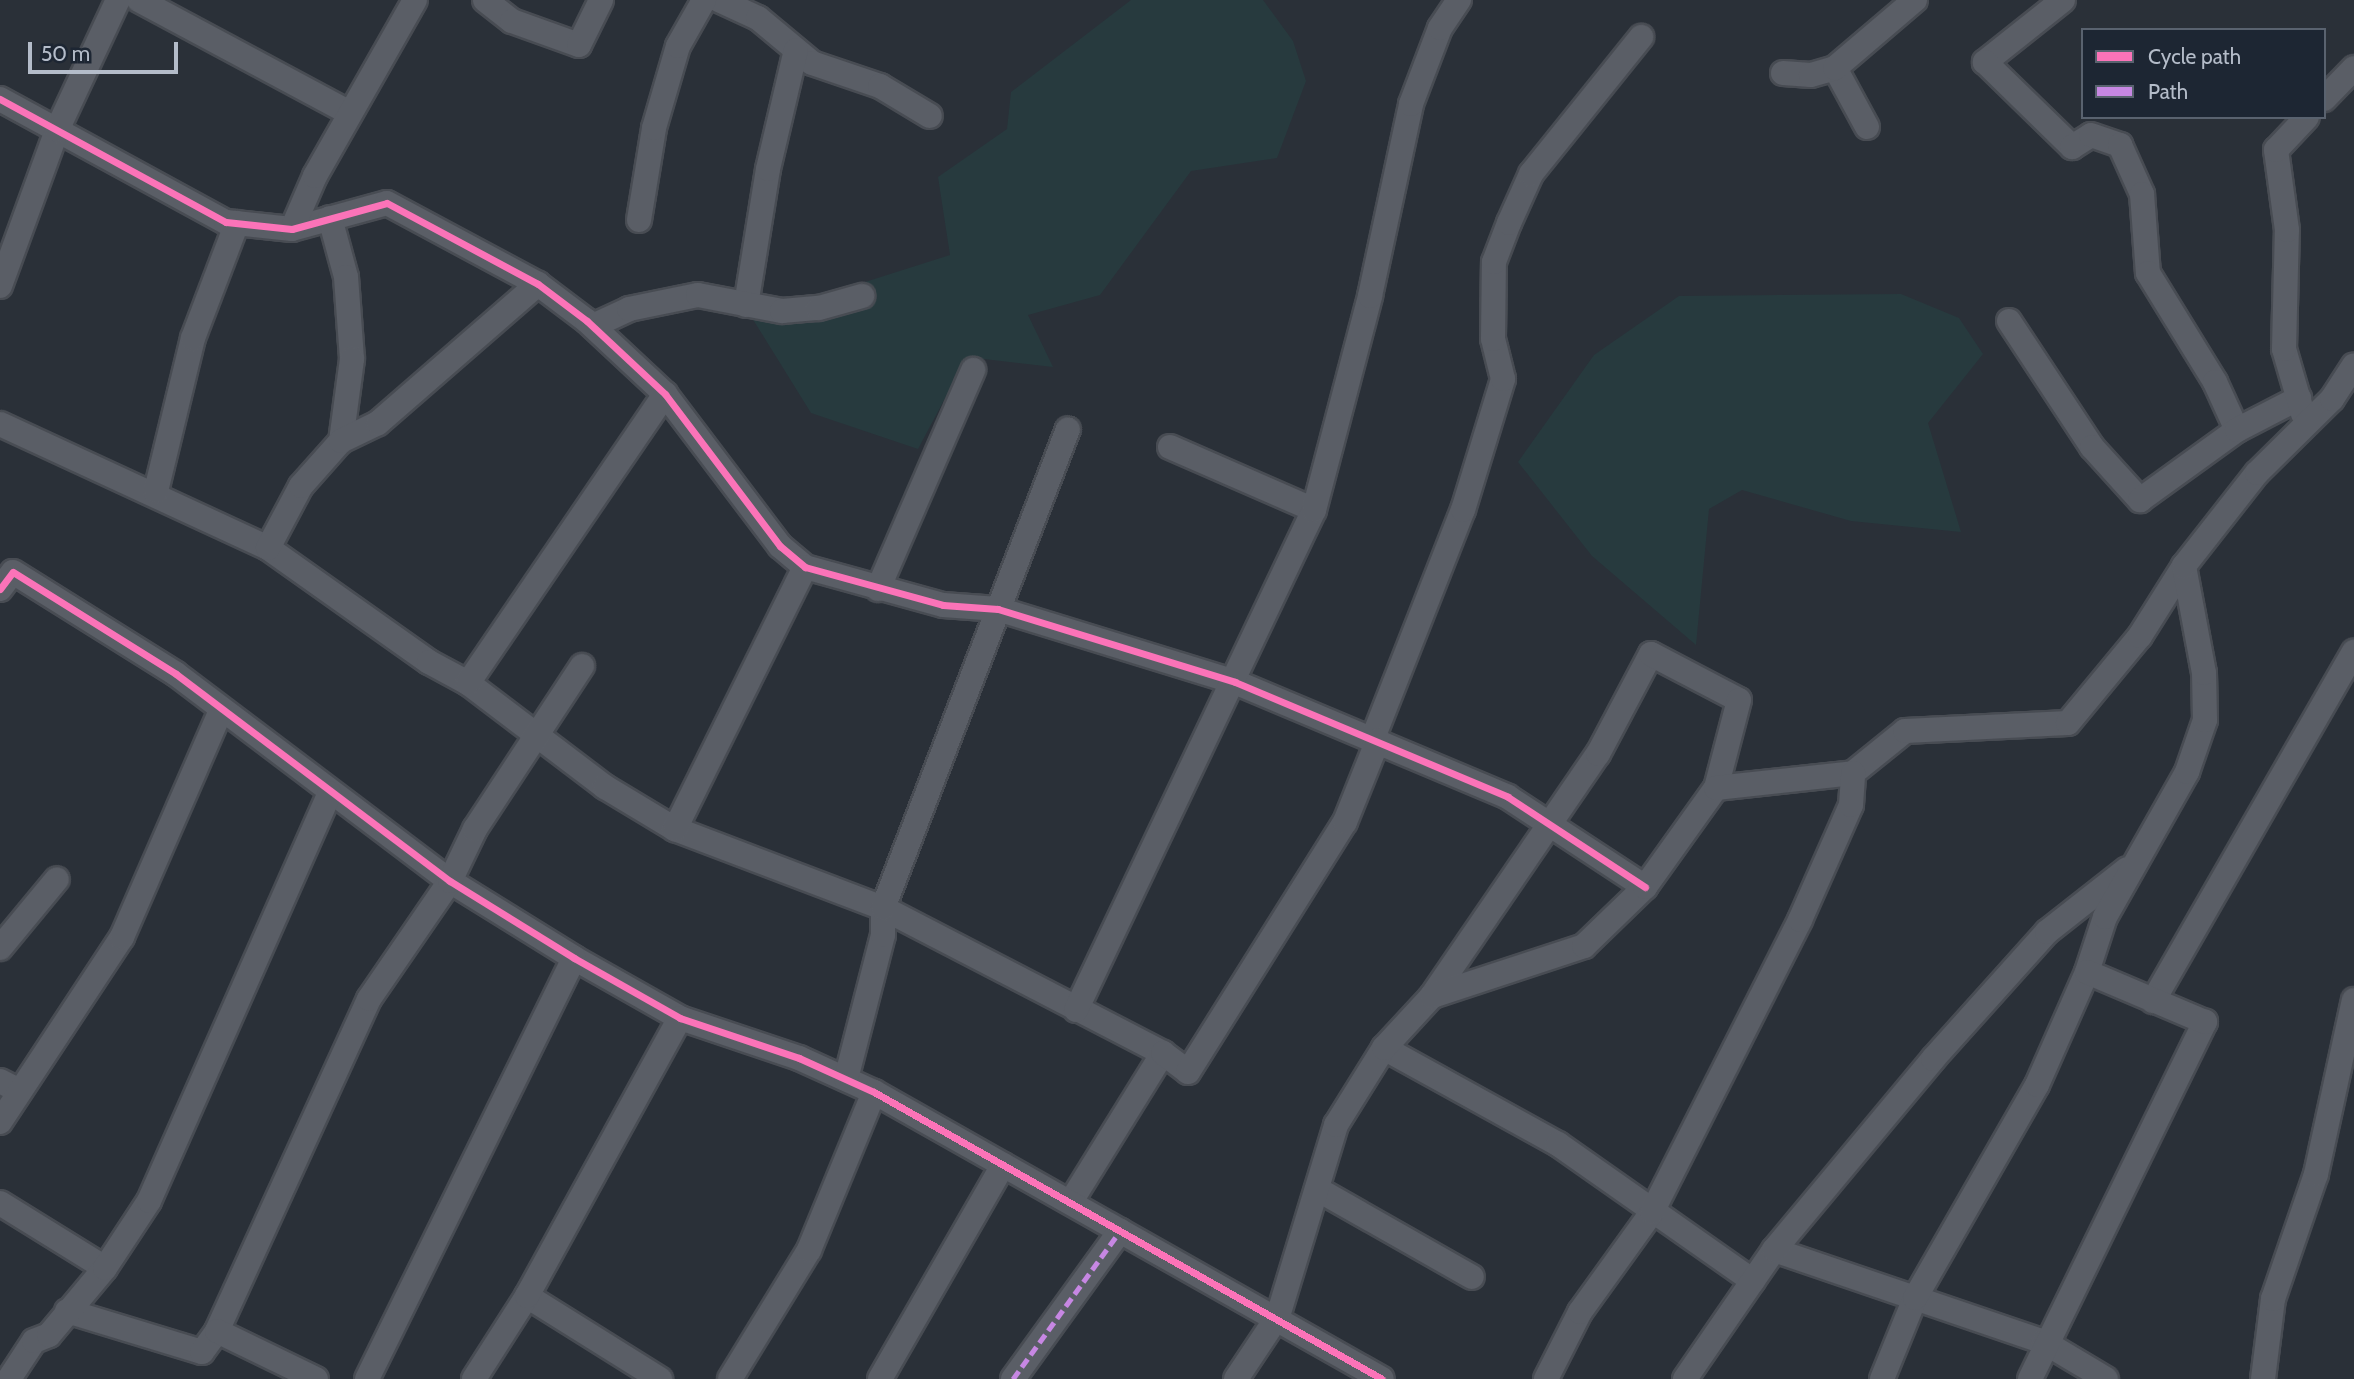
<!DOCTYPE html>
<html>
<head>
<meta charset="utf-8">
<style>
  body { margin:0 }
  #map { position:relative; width:2354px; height:1379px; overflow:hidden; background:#2a3038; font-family:Cabin,sans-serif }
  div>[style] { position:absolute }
  .green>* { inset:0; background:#273a3e }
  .roads { filter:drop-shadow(2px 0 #484c53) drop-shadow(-2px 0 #484c53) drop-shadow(0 2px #484c53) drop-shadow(0 -2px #484c53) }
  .minor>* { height:24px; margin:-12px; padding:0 12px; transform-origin:12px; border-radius:12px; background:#5a5e66 }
  .quiet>* { height:5px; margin-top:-2.5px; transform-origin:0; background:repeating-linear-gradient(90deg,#c787e3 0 10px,transparent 0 15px) }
  .cycleway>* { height:7px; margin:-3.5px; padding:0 3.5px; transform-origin:3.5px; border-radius:3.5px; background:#fb73b8 }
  span { translate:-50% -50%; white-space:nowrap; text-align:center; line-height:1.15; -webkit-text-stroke:5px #1d2633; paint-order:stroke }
  .legend { position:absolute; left:2081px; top:28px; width:245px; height:91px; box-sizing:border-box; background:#1d2633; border:2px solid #59626f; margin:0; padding:9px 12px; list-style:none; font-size:21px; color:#b4bcc9 }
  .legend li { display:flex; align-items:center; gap:14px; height:35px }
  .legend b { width:35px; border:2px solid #59626f }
  .scale { position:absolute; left:28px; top:42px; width:150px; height:32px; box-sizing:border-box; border:4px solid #b4bcc9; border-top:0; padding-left:9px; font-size:21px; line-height:24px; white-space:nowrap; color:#b4bcc9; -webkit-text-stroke:5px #1d2633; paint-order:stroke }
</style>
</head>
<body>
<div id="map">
  <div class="green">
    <i style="clip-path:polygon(1131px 0,1263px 0,1293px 41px,1306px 81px,1277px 158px,1191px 171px,1100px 295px,1028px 315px,1053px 367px,967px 357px,918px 449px,811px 413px,752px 318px,950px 255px,938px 177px,1007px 129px,1011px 92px)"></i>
    <i style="clip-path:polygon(1901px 294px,1959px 318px,1983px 354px,1928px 423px,1961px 532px,1851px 521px,1742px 490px,1709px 509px,1696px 645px,1592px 556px,1518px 462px,1594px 355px,1679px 296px)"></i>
  </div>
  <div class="roads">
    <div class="minor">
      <i style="left:139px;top:0;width:239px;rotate:28.2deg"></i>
      <i style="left:485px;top:0;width:34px;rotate:38deg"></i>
      <i style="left:512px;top:21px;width:71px;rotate:19.7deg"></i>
      <i style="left:579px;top:45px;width:50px;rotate:-63.9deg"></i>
      <i style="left:719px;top:0;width:43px;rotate:24.8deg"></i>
      <i style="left:758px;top:18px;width:70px;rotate:39.8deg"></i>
      <i style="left:812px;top:63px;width:72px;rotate:18.7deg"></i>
      <i style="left:880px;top:86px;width:58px;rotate:31deg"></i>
      <i style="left:2063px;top:0;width:100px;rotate:141.5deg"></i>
      <i style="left:1985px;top:62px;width:122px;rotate:44.3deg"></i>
      <i style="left:2072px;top:147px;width:22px;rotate:-32deg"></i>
      <i style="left:2091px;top:135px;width:31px;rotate:19deg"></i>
      <i style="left:2120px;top:145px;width:54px;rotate:65.8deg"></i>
      <i style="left:2142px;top:194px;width:79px;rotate:85.7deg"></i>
      <i style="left:2148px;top:273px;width:128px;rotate:58.4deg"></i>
      <i style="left:2215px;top:382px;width:53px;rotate:65.4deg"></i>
      <i style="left:1835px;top:68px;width:67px;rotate:61.5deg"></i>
      <i style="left:1783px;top:73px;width:28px;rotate:4deg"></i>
      <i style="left:1811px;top:75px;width:25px;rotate:-16deg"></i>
      <i style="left:1835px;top:68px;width:105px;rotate:-40.4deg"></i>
      <i style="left:0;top:99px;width:257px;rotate:28.6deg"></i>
      <i style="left:226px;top:222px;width:66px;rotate:6.1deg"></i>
      <i style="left:292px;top:229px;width:98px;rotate:-15.3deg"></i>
      <i style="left:387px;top:203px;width:171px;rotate:28.2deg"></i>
      <i style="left:538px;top:284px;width:61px;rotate:37.1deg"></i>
      <i style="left:587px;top:321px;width:107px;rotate:43.1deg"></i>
      <i style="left:665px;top:394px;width:191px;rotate:52.9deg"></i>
      <i style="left:780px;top:546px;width:33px;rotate:40deg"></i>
      <i style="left:805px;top:567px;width:143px;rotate:15.4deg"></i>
      <i style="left:943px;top:605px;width:55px;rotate:4.2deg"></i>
      <i style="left:998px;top:609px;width:248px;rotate:17.1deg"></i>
      <i style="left:1235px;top:682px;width:296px;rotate:22.8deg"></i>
      <i style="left:1508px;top:797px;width:164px;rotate:33.3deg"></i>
      <i style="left:2324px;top:99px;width:43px;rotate:-45.9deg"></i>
      <i style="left:330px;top:218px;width:61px;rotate:74.8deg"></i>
      <i style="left:346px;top:277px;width:82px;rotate:85.8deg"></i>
      <i style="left:352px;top:359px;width:83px;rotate:97.6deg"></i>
      <i style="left:639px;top:220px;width:93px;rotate:-80.7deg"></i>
      <i style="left:654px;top:128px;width:85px;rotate:-73.7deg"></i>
      <i style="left:678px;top:46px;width:53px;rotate:-60.5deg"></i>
      <i style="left:292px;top:229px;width:58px;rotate:-66.5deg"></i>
      <i style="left:315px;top:176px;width:202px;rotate:-60.4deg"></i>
      <i style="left:0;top:286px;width:166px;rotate:-69.9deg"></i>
      <i style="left:57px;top:130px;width:144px;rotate:-64.9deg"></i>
      <i style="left:746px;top:305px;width:138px;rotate:-80.8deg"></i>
      <i style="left:768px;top:169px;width:122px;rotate:-76.8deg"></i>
      <i style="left:2009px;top:321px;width:151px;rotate:56.6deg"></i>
      <i style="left:2092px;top:447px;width:72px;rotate:47.8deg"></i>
      <i style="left:2140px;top:500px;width:120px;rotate:-35.8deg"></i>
      <i style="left:2237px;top:430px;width:70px;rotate:-27.3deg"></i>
      <i style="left:593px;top:326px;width:40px;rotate:-25deg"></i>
      <i style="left:629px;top:309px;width:70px;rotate:-11.5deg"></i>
      <i style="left:698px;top:295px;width:86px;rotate:10.8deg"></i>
      <i style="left:782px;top:311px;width:37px;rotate:-5deg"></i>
      <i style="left:819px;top:308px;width:45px;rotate:-15.6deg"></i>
      <i style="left:2303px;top:414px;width:68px;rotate:-106.3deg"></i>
      <i style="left:2284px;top:349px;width:119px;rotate:-88.6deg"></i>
      <i style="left:2287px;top:230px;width:81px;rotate:-97.8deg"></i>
      <i style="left:2276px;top:150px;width:45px;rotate:-46.8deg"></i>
      <i style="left:0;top:424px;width:295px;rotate:24.8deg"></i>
      <i style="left:268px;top:548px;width:197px;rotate:35.3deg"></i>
      <i style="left:429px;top:662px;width:44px;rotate:28.3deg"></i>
      <i style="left:468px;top:683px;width:172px;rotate:37.2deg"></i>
      <i style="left:605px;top:787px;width:82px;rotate:31deg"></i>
      <i style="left:675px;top:829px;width:222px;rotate:20.8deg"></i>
      <i style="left:883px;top:908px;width:315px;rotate:27.4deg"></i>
      <i style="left:1163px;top:1053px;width:173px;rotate:121.8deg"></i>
      <i style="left:1170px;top:447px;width:157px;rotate:23.6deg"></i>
      <i style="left:156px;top:491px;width:157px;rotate:-76.4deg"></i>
      <i style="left:193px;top:338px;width:123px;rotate:-69.1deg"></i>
      <i style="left:268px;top:548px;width:70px;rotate:-62deg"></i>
      <i style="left:301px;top:486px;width:60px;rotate:-48.4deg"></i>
      <i style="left:341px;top:441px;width:41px;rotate:-25.9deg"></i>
      <i style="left:378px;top:423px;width:212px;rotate:-41deg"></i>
      <i style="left:0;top:589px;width:21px;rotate:-53deg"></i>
      <i style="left:13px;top:572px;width:192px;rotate:32deg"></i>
      <i style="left:176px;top:674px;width:343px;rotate:37.1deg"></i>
      <i style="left:450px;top:881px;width:146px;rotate:31.8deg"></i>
      <i style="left:574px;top:958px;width:122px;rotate:29.5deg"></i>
      <i style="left:680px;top:1018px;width:126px;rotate:18.6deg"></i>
      <i style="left:799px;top:1058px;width:82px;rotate:24.4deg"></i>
      <i style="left:874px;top:1092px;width:583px;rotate:29.46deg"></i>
      <i style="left:878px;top:589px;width:239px;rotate:-66.5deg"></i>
      <i style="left:468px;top:683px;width:350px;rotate:-55.7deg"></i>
      <i style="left:1373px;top:738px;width:245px;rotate:-68.5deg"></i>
      <i style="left:1463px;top:510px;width:137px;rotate:-73deg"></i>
      <i style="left:1503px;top:379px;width:41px;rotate:-104deg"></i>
      <i style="left:1493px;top:339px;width:77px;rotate:-89.3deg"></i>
      <i style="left:1494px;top:262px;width:42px;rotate:-69deg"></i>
      <i style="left:1509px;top:223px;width:54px;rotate:-65.8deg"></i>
      <i style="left:1531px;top:174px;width:176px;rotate:-51.2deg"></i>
      <i style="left:675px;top:829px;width:292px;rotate:-63.6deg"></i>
      <i style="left:0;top:948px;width:89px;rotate:-50.4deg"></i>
      <i style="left:1432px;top:996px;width:293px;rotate:-55.6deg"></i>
      <i style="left:1598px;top:754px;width:113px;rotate:-62.1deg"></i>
      <i style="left:1651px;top:654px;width:99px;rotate:27.6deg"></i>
      <i style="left:1739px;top:700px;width:91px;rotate:104.6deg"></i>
      <i style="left:2153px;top:1001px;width:403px;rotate:-60.1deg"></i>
      <i style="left:1076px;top:1010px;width:554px;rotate:-64.55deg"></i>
      <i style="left:1314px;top:510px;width:221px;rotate:-75.3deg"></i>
      <i style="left:1370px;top:296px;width:196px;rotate:-77.9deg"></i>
      <i style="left:1411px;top:104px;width:81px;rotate:-69.1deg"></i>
      <i style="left:1440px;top:28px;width:34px;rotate:-56deg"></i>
      <i style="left:1384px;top:1048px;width:199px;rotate:28.9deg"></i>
      <i style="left:1558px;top:1144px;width:238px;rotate:35.1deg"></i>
      <i style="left:1163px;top:1053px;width:31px;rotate:37deg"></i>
      <i style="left:1188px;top:1072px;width:295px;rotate:-57.9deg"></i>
      <i style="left:1345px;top:822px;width:88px;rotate:-68.1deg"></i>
      <i style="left:846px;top:1079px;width:149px;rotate:-75.6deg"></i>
      <i style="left:883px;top:935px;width:27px;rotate:-90deg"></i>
      <i style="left:883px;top:908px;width:513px;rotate:-68.88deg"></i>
      <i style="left:0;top:1081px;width:22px;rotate:27deg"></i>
      <i style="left:0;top:1122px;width:222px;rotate:-56.6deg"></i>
      <i style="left:122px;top:937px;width:248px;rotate:-66.4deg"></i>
      <i style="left:1317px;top:1189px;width:178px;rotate:29.6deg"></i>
      <i style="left:0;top:1203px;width:123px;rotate:31.8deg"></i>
      <i style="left:1774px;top:1250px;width:285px;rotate:18.8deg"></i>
      <i style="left:2044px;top:1342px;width:72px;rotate:30.8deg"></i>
      <i style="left:527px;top:1296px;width:157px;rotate:32deg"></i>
      <i style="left:67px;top:1311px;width:141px;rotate:16.9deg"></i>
      <i style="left:202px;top:1352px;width:26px;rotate:-54deg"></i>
      <i style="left:217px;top:1331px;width:365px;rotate:-65.4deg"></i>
      <i style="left:369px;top:999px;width:143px;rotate:-55.5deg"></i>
      <i style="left:450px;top:881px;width:58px;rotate:-64.3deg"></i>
      <i style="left:475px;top:829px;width:195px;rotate:-56.7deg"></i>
      <i style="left:217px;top:1331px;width:110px;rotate:25.9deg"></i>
      <i style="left:9px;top:1379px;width:45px;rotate:-56.7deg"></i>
      <i style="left:34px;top:1341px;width:16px;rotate:-22deg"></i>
      <i style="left:49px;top:1335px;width:87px;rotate:-50.1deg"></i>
      <i style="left:105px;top:1268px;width:80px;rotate:-56.7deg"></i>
      <i style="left:149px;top:1201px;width:446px;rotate:-66.1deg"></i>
      <i style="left:367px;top:1379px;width:469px;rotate:-63.8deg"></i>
      <i style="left:474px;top:1379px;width:98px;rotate:-57.4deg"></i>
      <i style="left:527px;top:1296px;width:317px;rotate:-61.2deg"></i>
      <i style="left:730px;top:1379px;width:151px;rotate:-58.5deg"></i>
      <i style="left:809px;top:1250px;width:171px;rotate:-67.6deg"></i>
      <i style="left:880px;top:1379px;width:247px;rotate:-60.1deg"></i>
      <i style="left:1013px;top:1379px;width:183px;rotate:-54.1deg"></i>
      <i style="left:1236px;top:1379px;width:76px;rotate:-56.3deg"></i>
      <i style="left:1278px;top:1316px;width:200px;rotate:-73.1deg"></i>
      <i style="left:1336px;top:1125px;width:91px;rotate:-58.1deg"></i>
      <i style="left:1384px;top:1048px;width:71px;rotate:-47.3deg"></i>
      <i style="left:1432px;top:996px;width:160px;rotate:-18.2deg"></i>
      <i style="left:1584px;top:946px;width:85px;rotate:-44deg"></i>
      <i style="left:1645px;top:887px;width:122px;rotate:-54.4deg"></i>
      <i style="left:1716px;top:788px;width:138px;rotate:-6.2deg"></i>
      <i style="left:1853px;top:773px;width:67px;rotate:-38.9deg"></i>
      <i style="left:1905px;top:731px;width:163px;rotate:-2.8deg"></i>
      <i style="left:2068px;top:723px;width:113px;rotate:-50.4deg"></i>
      <i style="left:2140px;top:636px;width:83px;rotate:-57.8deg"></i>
      <i style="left:1546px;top:1379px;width:75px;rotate:-63.1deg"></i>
      <i style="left:1580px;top:1312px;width:123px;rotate:-54.2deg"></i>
      <i style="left:1652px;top:1212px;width:327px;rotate:-63.1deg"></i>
      <i style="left:1800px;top:920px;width:126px;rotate:-66.1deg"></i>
      <i style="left:1851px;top:805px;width:32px;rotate:-86deg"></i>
      <i style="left:1685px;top:1379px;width:157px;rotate:-55.4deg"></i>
      <i style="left:1774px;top:1250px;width:249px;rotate:-50.2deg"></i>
      <i style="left:1933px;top:1059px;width:171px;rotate:-48.1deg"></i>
      <i style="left:2047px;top:932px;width:102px;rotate:-38.2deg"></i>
      <i style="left:1882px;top:1379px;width:87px;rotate:-67.8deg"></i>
      <i style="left:1915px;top:1298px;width:245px;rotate:-60.2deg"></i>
      <i style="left:2037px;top:1085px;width:124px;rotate:-66.1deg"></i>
      <i style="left:2087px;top:972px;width:58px;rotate:-71.9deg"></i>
      <i style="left:2105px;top:917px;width:167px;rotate:-60.5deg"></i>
      <i style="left:2187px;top:772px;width:55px;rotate:-70.9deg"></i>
      <i style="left:2205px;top:720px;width:47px;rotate:-91.2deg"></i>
      <i style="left:2204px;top:673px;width:109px;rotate:-100.6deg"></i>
      <i style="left:2184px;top:566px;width:118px;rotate:-51.9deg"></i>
      <i style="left:2257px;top:473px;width:105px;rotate:-44.6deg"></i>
      <i style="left:2332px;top:399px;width:40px;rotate:-57.1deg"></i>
      <i style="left:2030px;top:1379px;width:398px;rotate:-63.9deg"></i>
      <i style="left:2205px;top:1022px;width:128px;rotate:-157deg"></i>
      <i style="left:2263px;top:1379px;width:81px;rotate:-82.9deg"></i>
      <i style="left:2273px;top:1299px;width:132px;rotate:-71deg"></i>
      <i style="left:2316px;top:1174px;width:178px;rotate:-77.7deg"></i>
    </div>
  </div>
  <div class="quiet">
    <i style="left:1013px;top:1379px;width:183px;rotate:-54.1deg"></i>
  </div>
  <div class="cycleway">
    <i style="left:0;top:99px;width:257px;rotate:28.6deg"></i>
    <i style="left:226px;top:222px;width:66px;rotate:6.1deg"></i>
    <i style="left:292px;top:229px;width:98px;rotate:-15.3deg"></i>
    <i style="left:387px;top:203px;width:171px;rotate:28.2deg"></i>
    <i style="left:538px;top:284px;width:61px;rotate:37.1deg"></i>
    <i style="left:587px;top:321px;width:107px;rotate:43.1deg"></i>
    <i style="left:665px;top:394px;width:191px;rotate:52.9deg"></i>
    <i style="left:780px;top:546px;width:33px;rotate:40deg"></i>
    <i style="left:805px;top:567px;width:143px;rotate:15.4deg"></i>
    <i style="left:943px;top:605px;width:55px;rotate:4.2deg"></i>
    <i style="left:998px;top:609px;width:248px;rotate:17.1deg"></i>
    <i style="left:1235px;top:682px;width:296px;rotate:22.8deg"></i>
    <i style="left:1508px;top:797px;width:164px;rotate:33.3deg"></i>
    <i style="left:0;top:589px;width:21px;rotate:-53deg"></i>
    <i style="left:13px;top:572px;width:192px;rotate:32deg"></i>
    <i style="left:176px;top:674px;width:343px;rotate:37.1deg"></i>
    <i style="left:450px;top:881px;width:146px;rotate:31.8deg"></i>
    <i style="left:574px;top:958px;width:122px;rotate:29.5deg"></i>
    <i style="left:680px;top:1018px;width:126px;rotate:18.6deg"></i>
    <i style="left:799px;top:1058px;width:82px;rotate:24.4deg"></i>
    <i style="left:874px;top:1092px;width:583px;rotate:29.46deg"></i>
  </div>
  <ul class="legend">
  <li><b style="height:9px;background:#fb73b8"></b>Cycle path</li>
  <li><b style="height:9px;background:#c787e3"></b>Path</li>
  </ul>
  <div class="scale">50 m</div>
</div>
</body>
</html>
